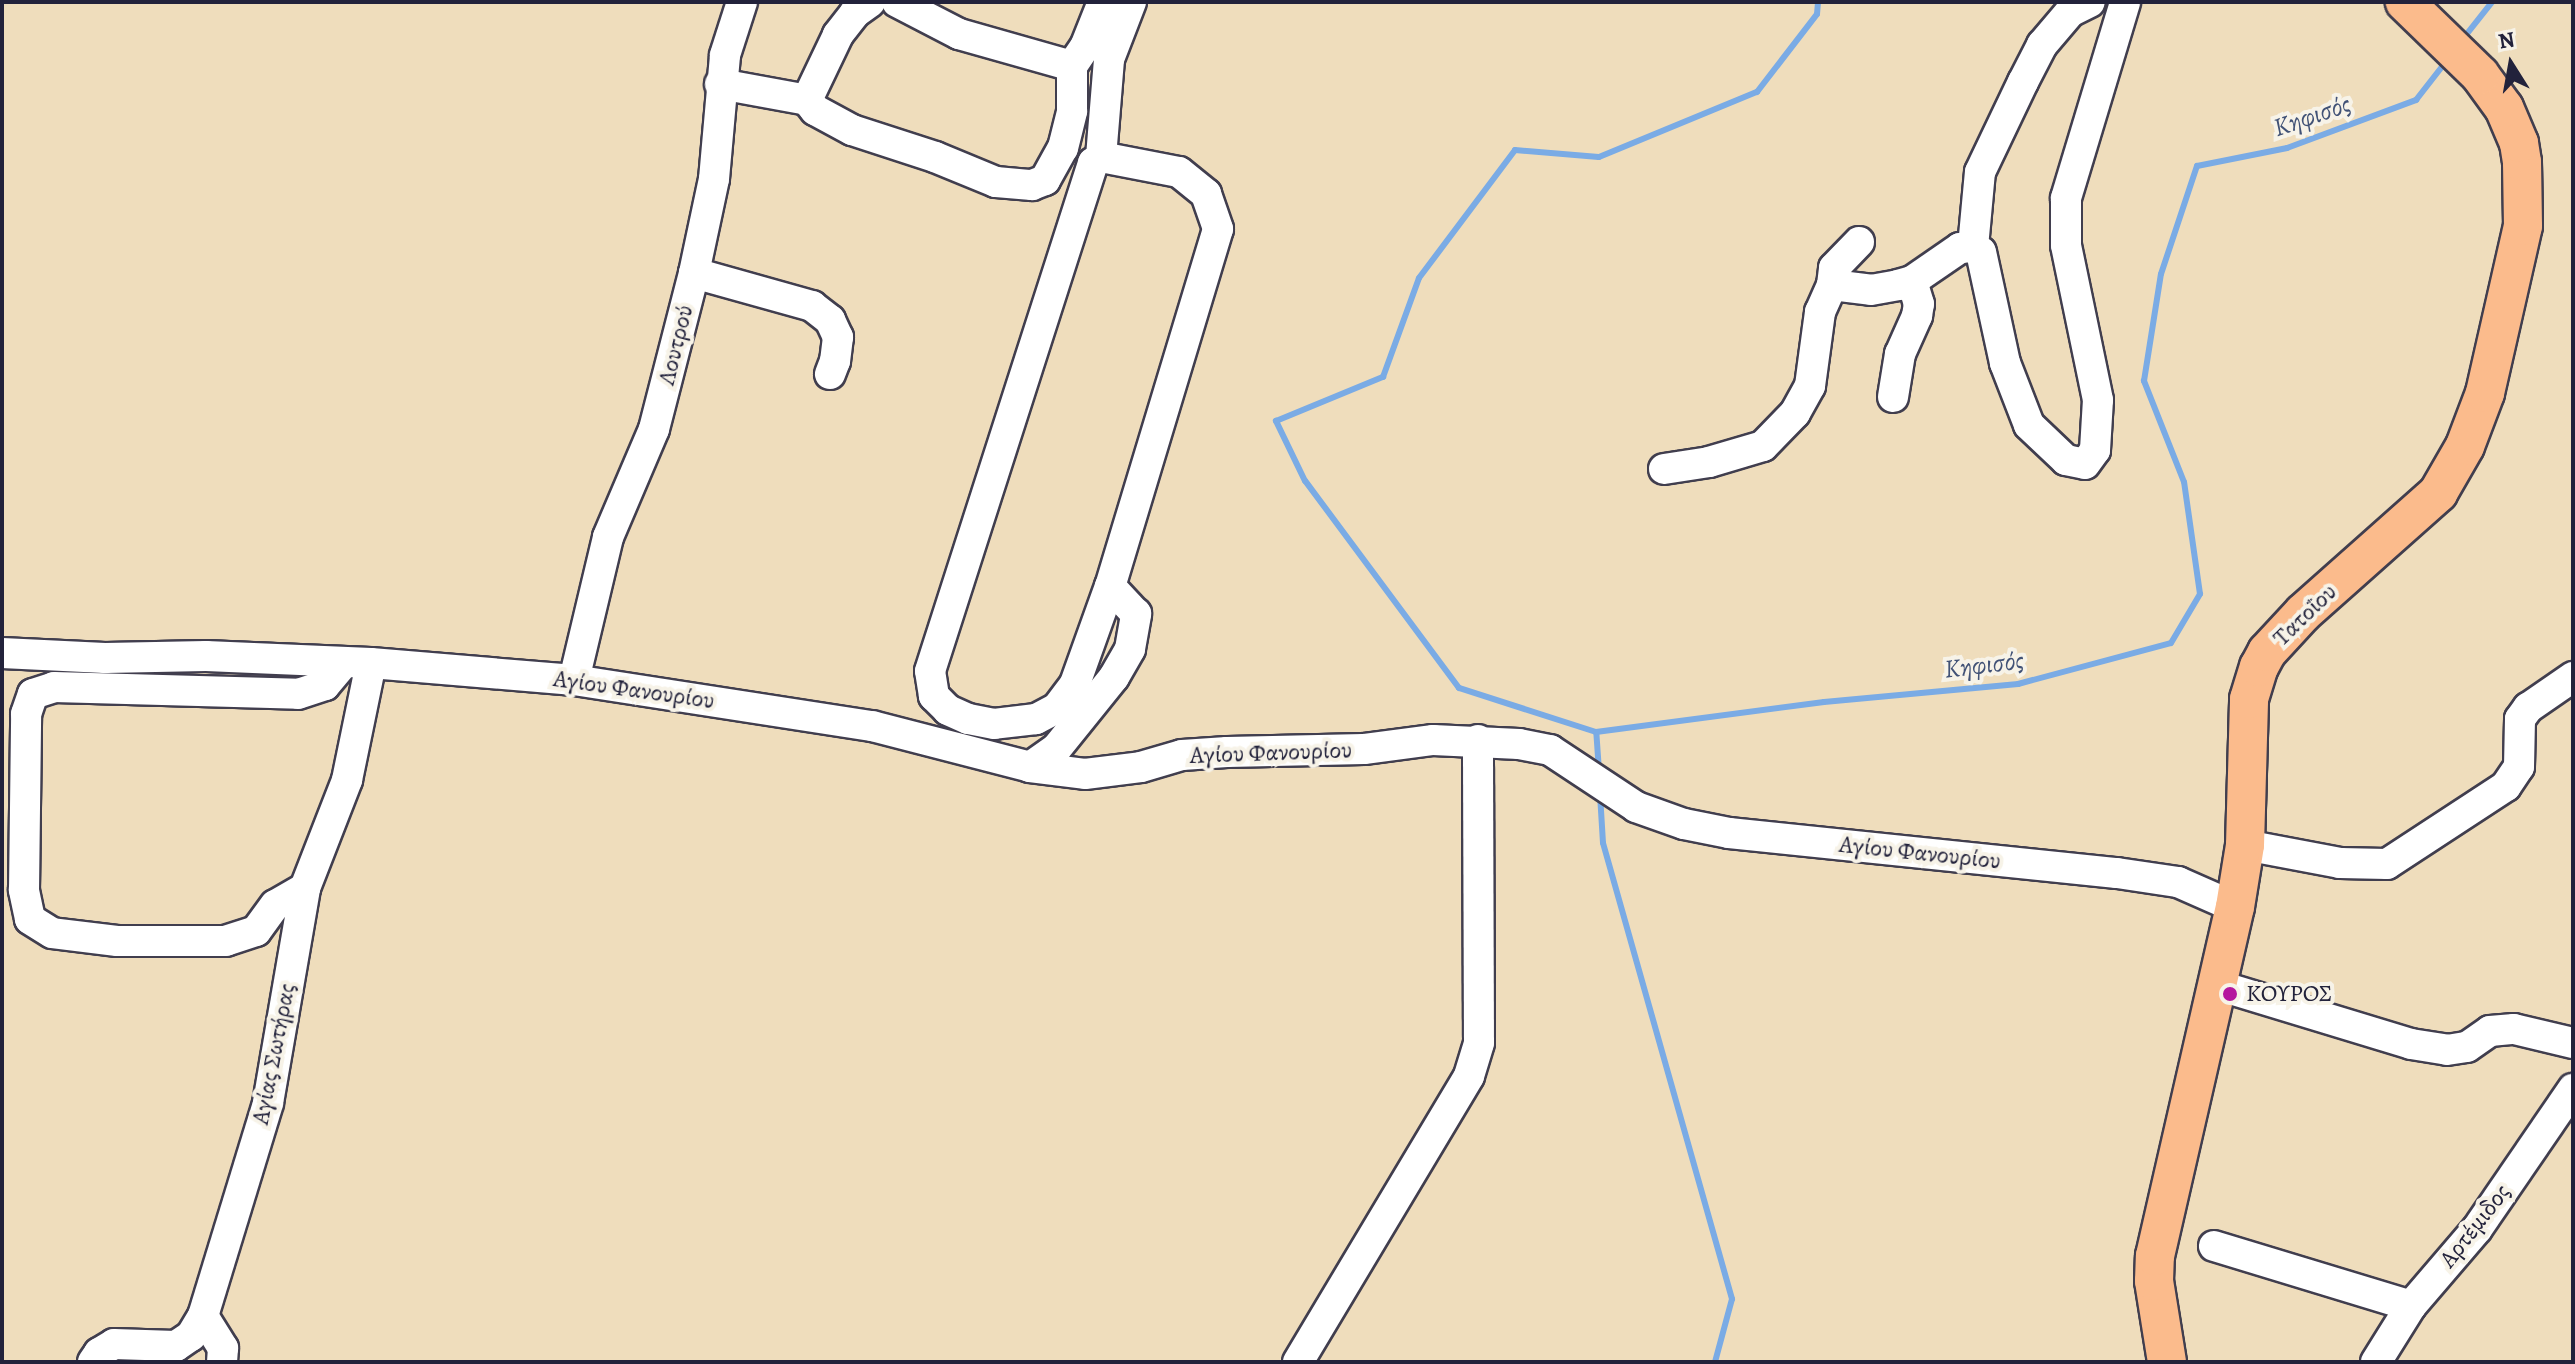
<!DOCTYPE html>
<html>
<head>
<meta charset="utf-8">
<style>
  body { margin:0 }
  #map { position:relative; width:2575px; height:1364px; overflow:hidden; background:#efddbc; font-family:Alegreya,serif }
  div>[style] { position:absolute }
  .stream>* { height:6px; margin:-3px; padding:0 3px; transform-origin:3px; border-radius:3px; background:#7aabe5 }
  .roads { filter:drop-shadow(2px 0 #413e4e) drop-shadow(-2px 0 #413e4e) drop-shadow(0 2px #413e4e) drop-shadow(0 -2px #413e4e) }
  .minor>* { height:30px; margin:-15px; padding:0 15px; transform-origin:15px; border-radius:15px; background:#fff }
  .major>* { height:38px; margin:-19px; padding:0 19px; transform-origin:19px; border-radius:19px; background:#fbbb8c }
  .dots>* { width:22px; height:22px; translate:-50% -50%; box-sizing:border-box; border:4px solid #f7f3e8; border-radius:50% }
  span { translate:-50% -50%; white-space:nowrap; text-align:center; line-height:1.15; -webkit-text-stroke:8px #f7f3e8; paint-order:stroke }
  .street-label { font-size:24px; color:#22223b }
  .poi-label { font-size:24px; color:#22223b }
  .left { translate:0 -50%; text-align:left }
  .water-label { font-size:26px; color:#415276; font-style:italic }
  .frame { position:absolute; inset:0; border:4px solid #22223b; pointer-events:none }
  .north { position:absolute; left:2471px; top:24px; width:80px; height:80px; -webkit-text-stroke:6px #f7f3e8; paint-order:stroke; rotate:349deg; font-size:22px; font-weight:700; line-height:32px; text-align:center; color:#22223b }
  .north::after { content:''; display:block; margin:auto; width:28px; height:36px; background:#22223b; clip-path:polygon(50% 0,100% 100%,50% 72%,0 100%) }
</style>
</head>
<body>
<div id="map">
  <div class="stream">
    <i style="left:2462px;top:40px;width:48px;rotate:-51.7deg"></i>
    <i style="left:1596px;top:732px;width:144px;rotate:-162.2deg"></i>
    <i style="left:1459px;top:688px;width:258px;rotate:-126.6deg"></i>
    <i style="left:1305px;top:481px;width:67px;rotate:-115.8deg"></i>
    <i style="left:1276px;top:421px;width:116px;rotate:-22.4deg"></i>
    <i style="left:1383px;top:377px;width:105px;rotate:-70deg"></i>
    <i style="left:1419px;top:278px;width:160px;rotate:-53.1deg"></i>
    <i style="left:1515px;top:150px;width:84px;rotate:4.8deg"></i>
    <i style="left:1599px;top:157px;width:171px;rotate:-22.4deg"></i>
    <i style="left:1757px;top:92px;width:98px;rotate:-52.4deg"></i>
    <i style="left:1817px;top:14px;width:12px;rotate:-85deg"></i>
    <i style="left:1599px;top:771px;width:39px;rotate:-94deg"></i>
    <i style="left:1596px;top:732px;width:230px;rotate:-7.5deg"></i>
    <i style="left:1824px;top:702px;width:195px;rotate:-5.3deg"></i>
    <i style="left:2018px;top:684px;width:158px;rotate:-15deg"></i>
    <i style="left:2171px;top:643px;width:57px;rotate:-59.4deg"></i>
    <i style="left:2200px;top:594px;width:113px;rotate:-98.1deg"></i>
    <i style="left:2184px;top:482px;width:109px;rotate:-111.6deg"></i>
    <i style="left:2144px;top:381px;width:108px;rotate:-81deg"></i>
    <i style="left:2161px;top:274px;width:114px;rotate:-71.6deg"></i>
    <i style="left:2197px;top:166px;width:92px;rotate:-11.3deg"></i>
    <i style="left:2287px;top:148px;width:138px;rotate:-20.4deg"></i>
    <i style="left:2416px;top:100px;width:52px;rotate:-52deg"></i>
    <i style="left:1600px;top:794px;width:49px;rotate:86.5deg"></i>
    <i style="left:1603px;top:843px;width:474px;rotate:74.2deg"></i>
    <i style="left:1732px;top:1299px;width:65px;rotate:105.1deg"></i>
  </div>
  <div class="roads">
    <div class="minor">
      <i style="left:870px;top:2px;width:19px;rotate:144deg"></i>
      <i style="left:855px;top:13px;width:28px;rotate:128deg"></i>
      <i style="left:838px;top:35px;width:72px;rotate:115.5deg"></i>
      <i style="left:807px;top:100px;width:13px;rotate:51deg"></i>
      <i style="left:815px;top:110px;width:42px;rotate:28.4deg"></i>
      <i style="left:852px;top:130px;width:87px;rotate:18deg"></i>
      <i style="left:935px;top:157px;width:66px;rotate:22.3deg"></i>
      <i style="left:996px;top:182px;width:36px;rotate:5deg"></i>
      <i style="left:1032px;top:185px;width:14px;rotate:-21deg"></i>
      <i style="left:1045px;top:180px;width:37px;rotate:-61deg"></i>
      <i style="left:1063px;top:148px;width:38px;rotate:-76deg"></i>
      <i style="left:1072px;top:111px;width:45px;rotate:-90deg"></i>
      <i style="left:1072px;top:66px;width:23px;rotate:-56deg"></i>
      <i style="left:1085px;top:47px;width:48px;rotate:-68.2deg"></i>
      <i style="left:897px;top:2px;width:70px;rotate:27.3deg"></i>
      <i style="left:959px;top:34px;width:117px;rotate:15.8deg"></i>
      <i style="left:720px;top:84px;width:88px;rotate:10.4deg"></i>
      <i style="left:1101px;top:157px;width:79px;rotate:10.9deg"></i>
      <i style="left:1179px;top:172px;width:35px;rotate:39deg"></i>
      <i style="left:1206px;top:194px;width:37px;rotate:71deg"></i>
      <i style="left:1218px;top:229px;width:373px;rotate:106.8deg"></i>
      <i style="left:1110px;top:586px;width:104px;rotate:109.7deg"></i>
      <i style="left:1075px;top:684px;width:30px;rotate:127deg"></i>
      <i style="left:1057px;top:708px;width:24px;rotate:152deg"></i>
      <i style="left:1036px;top:719px;width:42px;rotate:173.2deg"></i>
      <i style="left:994px;top:724px;width:26px;rotate:-169deg"></i>
      <i style="left:968px;top:719px;width:22px;rotate:-156deg"></i>
      <i style="left:948px;top:710px;width:20px;rotate:-135deg"></i>
      <i style="left:934px;top:696px;width:25px;rotate:-99deg"></i>
      <i style="left:930px;top:671px;width:534px;rotate:-72.21deg"></i>
      <i style="left:1093px;top:163px;width:10px;rotate:-37deg"></i>
      <i style="left:1101px;top:157px;width:98px;rotate:-85.3deg"></i>
      <i style="left:1109px;top:59px;width:61px;rotate:-68.9deg"></i>
      <i style="left:1973px;top:247px;width:75px;rotate:-84.7deg"></i>
      <i style="left:1980px;top:172px;width:100px;rotate:-64.5deg"></i>
      <i style="left:2023px;top:82px;width:42px;rotate:-62.8deg"></i>
      <i style="left:2042px;top:45px;width:43px;rotate:-49.7deg"></i>
      <i style="left:2070px;top:12px;width:22px;rotate:-27deg"></i>
      <i style="left:694px;top:273px;width:123px;rotate:15.6deg"></i>
      <i style="left:812px;top:306px;width:23px;rotate:38deg"></i>
      <i style="left:830px;top:320px;width:19px;rotate:65deg"></i>
      <i style="left:838px;top:337px;width:24px;rotate:97deg"></i>
      <i style="left:835px;top:361px;width:14px;rotate:111deg"></i>
      <i style="left:1832px;top:285px;width:39px;rotate:7deg"></i>
      <i style="left:1871px;top:290px;width:27px;rotate:-10deg"></i>
      <i style="left:1898px;top:285px;width:15px;rotate:-16deg"></i>
      <i style="left:1912px;top:281px;width:58px;rotate:-34.5deg"></i>
      <i style="left:1960px;top:248px;width:13px;rotate:-4deg"></i>
      <i style="left:1973px;top:247px;width:9px;rotate:32deg"></i>
      <i style="left:1981px;top:252px;width:114px;rotate:77.8deg"></i>
      <i style="left:2005px;top:363px;width:66px;rotate:68.8deg"></i>
      <i style="left:2029px;top:425px;width:51px;rotate:43.4deg"></i>
      <i style="left:2066px;top:460px;width:19px;rotate:12deg"></i>
      <i style="left:2085px;top:464px;width:17px;rotate:-54deg"></i>
      <i style="left:2095px;top:450px;width:50px;rotate:-86.6deg"></i>
      <i style="left:2098px;top:400px;width:158px;rotate:-101.7deg"></i>
      <i style="left:2066px;top:245px;width:47px;rotate:-90deg"></i>
      <i style="left:2066px;top:198px;width:205px;rotate:-73.2deg"></i>
      <i style="left:1893px;top:397px;width:44px;rotate:-80.8deg"></i>
      <i style="left:1900px;top:354px;width:42px;rotate:-65.9deg"></i>
      <i style="left:1917px;top:316px;width:12px;rotate:-81deg"></i>
      <i style="left:1919px;top:304px;width:24px;rotate:-107deg"></i>
      <i style="left:1664px;top:469px;width:46px;rotate:-8.8deg"></i>
      <i style="left:1709px;top:462px;width:56px;rotate:-16.5deg"></i>
      <i style="left:1763px;top:446px;width:46px;rotate:-45.9deg"></i>
      <i style="left:1795px;top:413px;width:31px;rotate:-61deg"></i>
      <i style="left:1810px;top:386px;width:75px;rotate:-82.3deg"></i>
      <i style="left:1820px;top:312px;width:30px;rotate:-66deg"></i>
      <i style="left:1832px;top:285px;width:17px;rotate:-83deg"></i>
      <i style="left:1834px;top:268px;width:36px;rotate:-46deg"></i>
      <i style="left:2px;top:653px;width:103px;rotate:2.8deg"></i>
      <i style="left:105px;top:658px;width:101px;rotate:-1.1deg"></i>
      <i style="left:206px;top:656px;width:165px;rotate:2.4deg"></i>
      <i style="left:371px;top:663px;width:204px;rotate:4.8deg"></i>
      <i style="left:574px;top:680px;width:302px;rotate:8.8deg"></i>
      <i style="left:872px;top:726px;width:163px;rotate:14.5deg"></i>
      <i style="left:1030px;top:767px;width:55px;rotate:7.3deg"></i>
      <i style="left:1085px;top:774px;width:56px;rotate:-7.1deg"></i>
      <i style="left:1141px;top:767px;width:43px;rotate:-16.3deg"></i>
      <i style="left:1182px;top:755px;width:45px;rotate:-3.8deg"></i>
      <i style="left:1227px;top:752px;width:137px;rotate:-1.3deg"></i>
      <i style="left:1364px;top:749px;width:70px;rotate:-7.4deg"></i>
      <i style="left:1433px;top:740px;width:86px;rotate:2.7deg"></i>
      <i style="left:1519px;top:744px;width:32px;rotate:11deg"></i>
      <i style="left:1550px;top:750px;width:103px;rotate:33.5deg"></i>
      <i style="left:1636px;top:807px;width:51px;rotate:19.5deg"></i>
      <i style="left:1684px;top:824px;width:46px;rotate:11.3deg"></i>
      <i style="left:1729px;top:833px;width:390px;rotate:5.9deg"></i>
      <i style="left:2117px;top:873px;width:62px;rotate:8.4deg"></i>
      <i style="left:2178px;top:882px;width:62px;rotate:23.7deg"></i>
      <i style="left:574px;top:680px;width:147px;rotate:-76.6deg"></i>
      <i style="left:608px;top:537px;width:117px;rotate:-66.9deg"></i>
      <i style="left:654px;top:429px;width:161px;rotate:-75.6deg"></i>
      <i style="left:694px;top:273px;width:96px;rotate:-78deg"></i>
      <i style="left:714px;top:179px;width:124px;rotate:-84.9deg"></i>
      <i style="left:725px;top:55px;width:56px;rotate:-72.2deg"></i>
      <i style="left:1030px;top:767px;width:32px;rotate:-35deg"></i>
      <i style="left:1056px;top:749px;width:92px;rotate:-51.1deg"></i>
      <i style="left:1114px;top:677px;width:32px;rotate:-60deg"></i>
      <i style="left:1130px;top:649px;width:36px;rotate:-80deg"></i>
      <i style="left:1136px;top:614px;width:38px;rotate:-133deg"></i>
      <i style="left:2245px;top:845px;width:97px;rotate:10.7deg"></i>
      <i style="left:2340px;top:863px;width:47px;rotate:1.2deg"></i>
      <i style="left:2387px;top:864px;width:142px;rotate:-33.2deg"></i>
      <i style="left:2506px;top:786px;width:23px;rotate:-56deg"></i>
      <i style="left:2519px;top:767px;width:48px;rotate:-88.8deg"></i>
      <i style="left:2520px;top:719px;width:14px;rotate:-54deg"></i>
      <i style="left:2528px;top:708px;width:55px;rotate:-34.6deg"></i>
      <i style="left:305px;top:888px;width:34px;rotate:150deg"></i>
      <i style="left:275px;top:905px;width:32px;rotate:126deg"></i>
      <i style="left:256px;top:931px;width:32px;rotate:162deg"></i>
      <i style="left:226px;top:941px;width:109px;rotate:180deg"></i>
      <i style="left:117px;top:941px;width:65px;rotate:-173deg"></i>
      <i style="left:52px;top:933px;width:26px;rotate:-148deg"></i>
      <i style="left:30px;top:919px;width:30px;rotate:-102deg"></i>
      <i style="left:24px;top:890px;width:176px;rotate:-89.3deg"></i>
      <i style="left:26px;top:714px;width:21px;rotate:-71deg"></i>
      <i style="left:33px;top:694px;width:22px;rotate:-18deg"></i>
      <i style="left:54px;top:687px;width:244px;rotate:1.6deg"></i>
      <i style="left:298px;top:694px;width:28px;rotate:-18deg"></i>
      <i style="left:325px;top:685px;width:30px;rotate:-50deg"></i>
      <i style="left:2217px;top:985px;width:203px;rotate:16.9deg"></i>
      <i style="left:2411px;top:1044px;width:36px;rotate:9deg"></i>
      <i style="left:2447px;top:1050px;width:20px;rotate:-9deg"></i>
      <i style="left:2467px;top:1047px;width:28px;rotate:-35deg"></i>
      <i style="left:2490px;top:1031px;width:24px;rotate:-5deg"></i>
      <i style="left:2514px;top:1029px;width:61px;rotate:13.3deg"></i>
      <i style="left:2214px;top:1246px;width:206px;rotate:16.9deg"></i>
      <i style="left:203px;top:1316px;width:38px;rotate:58deg"></i>
      <i style="left:223px;top:1348px;width:14px;rotate:94deg"></i>
      <i style="left:93px;top:1362px;width:11px;rotate:-56deg"></i>
      <i style="left:99px;top:1353px;width:17px;rotate:-31deg"></i>
      <i style="left:114px;top:1344px;width:62px;rotate:1.8deg"></i>
      <i style="left:176px;top:1346px;width:18px;rotate:-34deg"></i>
      <i style="left:191px;top:1336px;width:23px;rotate:-59deg"></i>
      <i style="left:203px;top:1316px;width:223px;rotate:-73deg"></i>
      <i style="left:268px;top:1103px;width:218px;rotate:-80.2deg"></i>
      <i style="left:305px;top:888px;width:116px;rotate:-68.7deg"></i>
      <i style="left:347px;top:780px;width:119px;rotate:-78.4deg"></i>
      <i style="left:1298px;top:1362px;width:333px;rotate:-59.1deg"></i>
      <i style="left:1469px;top:1076px;width:34px;rotate:-73deg"></i>
      <i style="left:1479px;top:1043px;width:303px;rotate:-90.2deg"></i>
      <i style="left:2376px;top:1362px;width:66px;rotate:-58deg"></i>
      <i style="left:2411px;top:1306px;width:101px;rotate:-49.4deg"></i>
      <i style="left:2477px;top:1229px;width:170px;rotate:-55.6deg"></i>
    </div>
    <div class="major">
      <i style="left:2167px;top:1362px;width:82px;rotate:-99.1deg"></i>
      <i style="left:2154px;top:1281px;width:25px;rotate:-88deg"></i>
      <i style="left:2155px;top:1256px;width:358px;rotate:-77.1deg"></i>
      <i style="left:2235px;top:907px;width:63px;rotate:-80.8deg"></i>
      <i style="left:2245px;top:845px;width:146px;rotate:-88.4deg"></i>
      <i style="left:2249px;top:699px;width:34px;rotate:-73deg"></i>
      <i style="left:2259px;top:667px;width:17px;rotate:-62deg"></i>
      <i style="left:2267px;top:652px;width:53px;rotate:-47.3deg"></i>
      <i style="left:2303px;top:613px;width:181px;rotate:-41.6deg"></i>
      <i style="left:2438px;top:493px;width:54px;rotate:-60.1deg"></i>
      <i style="left:2465px;top:446px;width:57px;rotate:-69.3deg"></i>
      <i style="left:2485px;top:393px;width:171px;rotate:-77.2deg"></i>
      <i style="left:2523px;top:226px;width:64px;rotate:-90.9deg"></i>
      <i style="left:2522px;top:162px;width:19px;rotate:-99deg"></i>
      <i style="left:2519px;top:143px;width:38px;rotate:-113deg"></i>
      <i style="left:2504px;top:108px;width:41px;rotate:-126deg"></i>
      <i style="left:2480px;top:75px;width:105px;rotate:-135.8deg"></i>
    </div>
  </div>
  <div class="dots">
    <i style="left:2230px;top:994px;background:#b5179e"></i>
  </div>
  <div class="street-label">
    <span style="left:676px;top:345px;rotate:-76deg">Λουτρού</span>
    <span style="left:2305px;top:615px;rotate:-44deg">Τατοΐου</span>
    <span style="left:634px;top:690px;rotate:8deg">Αγίου Φανουρίου</span>
    <span style="left:1271px;top:753px;rotate:-2deg">Αγίου Φανουρίου</span>
    <span style="left:1920px;top:853px;rotate:6deg">Αγίου Φανουρίου</span>
    <span style="left:274px;top:1054px;rotate:-79deg">Αγίας Σωτήρας</span>
    <span style="left:2475px;top:1226px;rotate:-52deg">Αρτέμιδος</span>
  </div>
  <div class="poi-label">
    <span class="left" style="left:2246px;top:994px">ΚΟΥΡΟΣ</span>
  </div>
  <div class="water-label">
    <span style="left:2312px;top:116px;rotate:-19deg">Κηφισός</span>
    <span style="left:1984px;top:665px;rotate:-7deg">Κηφισός</span>
  </div>
  <div class="frame"></div>
  <div class="north">N</div>
</div>
</body>
</html>
